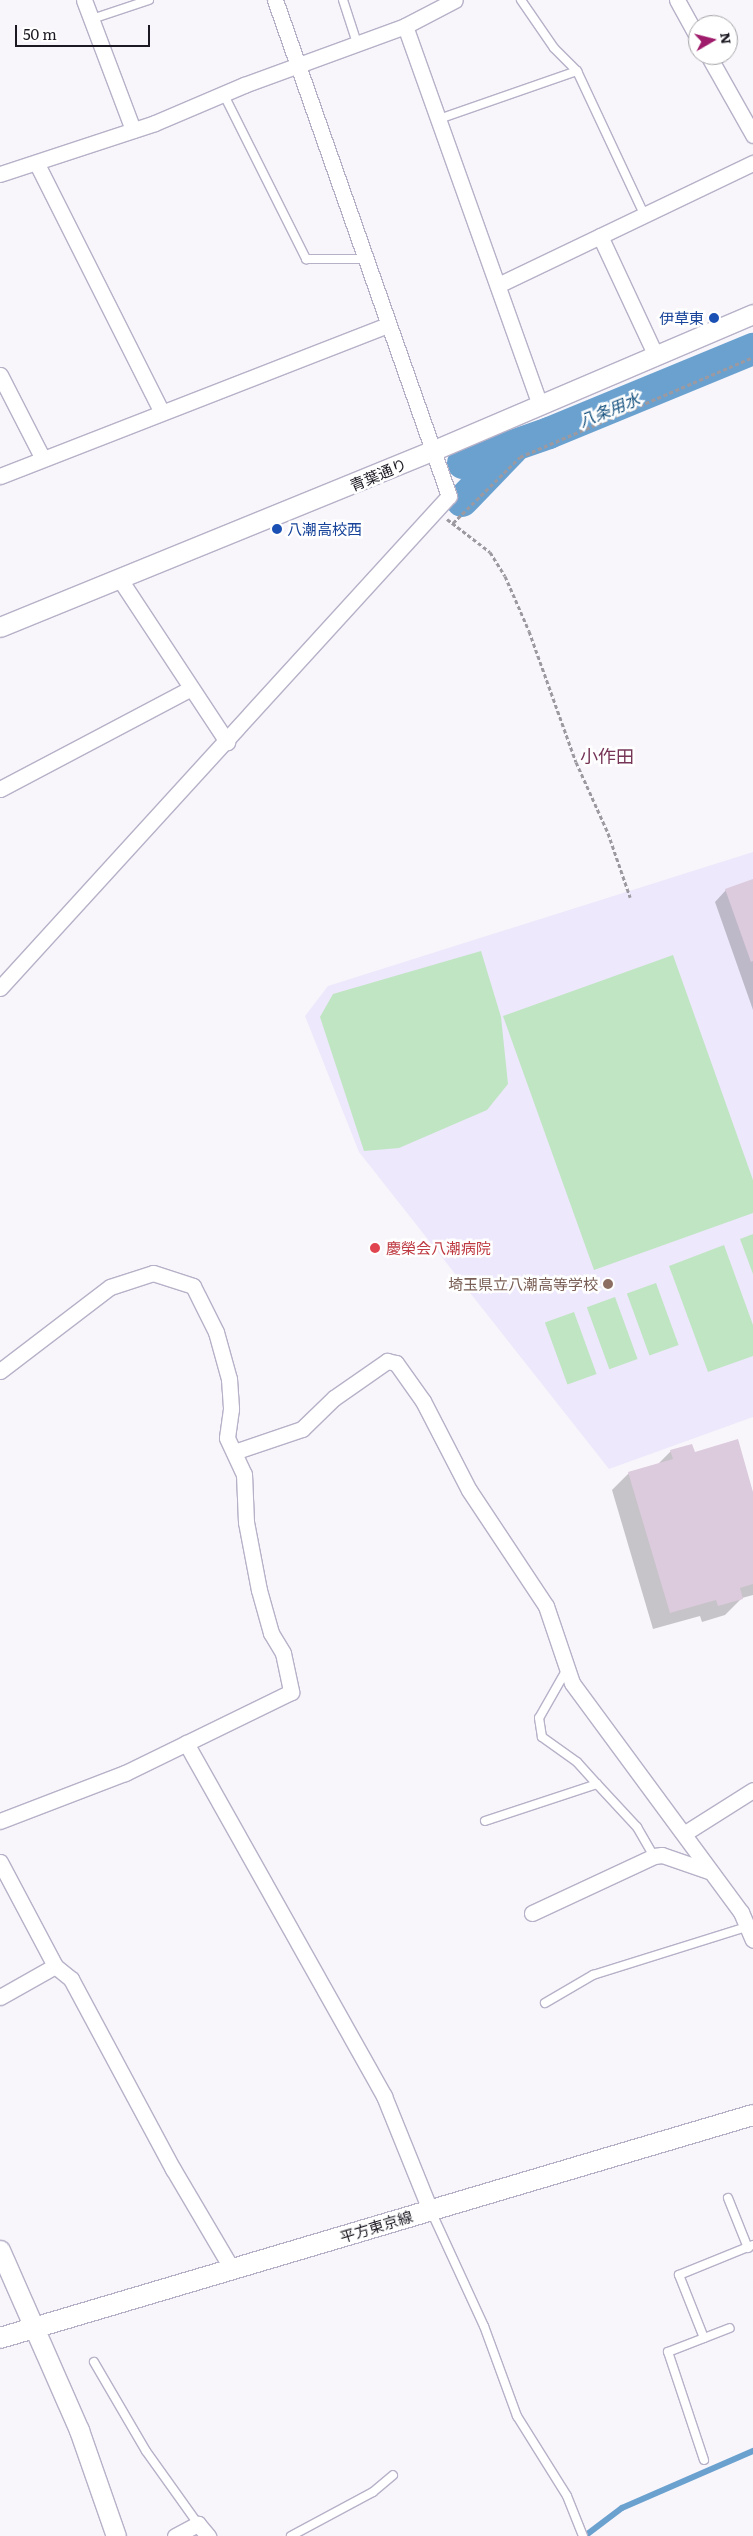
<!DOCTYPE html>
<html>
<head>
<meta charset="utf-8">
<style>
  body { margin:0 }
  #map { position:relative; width:753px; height:2536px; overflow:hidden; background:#f8f6fb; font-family:Literata,"Noto Sans JP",serif }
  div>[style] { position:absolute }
  .built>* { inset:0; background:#ede8fb }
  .green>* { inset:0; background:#c0e5c3; transform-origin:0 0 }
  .shadow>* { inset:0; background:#0003 }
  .stream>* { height:5.5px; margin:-2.75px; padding:0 2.75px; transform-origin:2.75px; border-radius:2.75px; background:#6ba1cf }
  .river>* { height:32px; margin:-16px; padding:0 16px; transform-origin:16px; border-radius:16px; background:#6ba1cf }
  .building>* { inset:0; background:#dccadd }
  .path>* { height:3px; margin-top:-1.5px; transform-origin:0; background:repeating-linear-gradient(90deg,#9c99a0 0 4px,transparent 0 6.5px) }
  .roads { filter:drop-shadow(1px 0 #b7b1c8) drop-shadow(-1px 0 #b7b1c8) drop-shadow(0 1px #b7b1c8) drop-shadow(0 -1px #b7b1c8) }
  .service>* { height:8px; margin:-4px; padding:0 4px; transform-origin:4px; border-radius:4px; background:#fff }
  .minor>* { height:15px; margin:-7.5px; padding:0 7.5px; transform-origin:7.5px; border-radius:7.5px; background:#fff }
  .tertiary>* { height:19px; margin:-9.5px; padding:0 9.5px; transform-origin:9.5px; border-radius:9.5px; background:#fff }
  .secondary>* { height:20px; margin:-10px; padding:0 10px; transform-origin:10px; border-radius:10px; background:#fff }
  .dots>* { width:14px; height:14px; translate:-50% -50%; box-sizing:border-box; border:2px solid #fff; border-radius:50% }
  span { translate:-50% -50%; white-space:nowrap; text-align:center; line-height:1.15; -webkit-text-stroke:5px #fff; paint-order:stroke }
  .transit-label { font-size:15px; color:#164399 }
  .right { translate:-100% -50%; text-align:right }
  .left { translate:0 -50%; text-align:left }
  .street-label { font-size:15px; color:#1c1922 }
  .health-label { font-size:15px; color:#be3a42 }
  .education-label { font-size:15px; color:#785e54 }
  .water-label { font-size:16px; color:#14507d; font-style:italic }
  .quarter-label { font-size:18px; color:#763557 }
  .north { position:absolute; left:688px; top:15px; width:50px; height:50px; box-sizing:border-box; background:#fff; border:1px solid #a4a3a7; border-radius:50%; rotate:82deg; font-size:14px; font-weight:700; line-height:20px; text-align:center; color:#1c1922 }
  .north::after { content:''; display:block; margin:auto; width:18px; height:22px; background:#9f1b6b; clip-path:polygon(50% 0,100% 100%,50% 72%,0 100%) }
  .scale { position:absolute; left:15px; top:25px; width:135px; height:22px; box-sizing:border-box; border:2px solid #1c1922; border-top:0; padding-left:6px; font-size:15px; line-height:18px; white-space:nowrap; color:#1c1922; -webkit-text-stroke:4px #fff; paint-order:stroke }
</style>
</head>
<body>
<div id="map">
  <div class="built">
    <i style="clip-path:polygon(753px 852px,753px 1417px,609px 1469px,359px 1152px,305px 1016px,328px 986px)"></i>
  </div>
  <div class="green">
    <i style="clip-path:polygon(481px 951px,501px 1017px,508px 1084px,487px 1110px,399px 1148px,364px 1151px,320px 1017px,333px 994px)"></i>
    <i style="clip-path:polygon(673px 955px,753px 1180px,753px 1213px,594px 1270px,503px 1016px)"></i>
    <i style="clip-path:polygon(753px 1234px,753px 1274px,740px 1239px)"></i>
    <i style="clip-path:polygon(724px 1245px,753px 1325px,753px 1356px,708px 1372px,669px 1266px)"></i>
    <i style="left:656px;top:1283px;width:66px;height:31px;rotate:70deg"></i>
    <i style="left:615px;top:1297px;width:66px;height:30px;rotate:70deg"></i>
    <i style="left:574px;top:1312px;width:66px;height:31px;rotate:70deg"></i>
  </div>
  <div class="shadow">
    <i style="clip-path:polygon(753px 881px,753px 1010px,715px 902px,726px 890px)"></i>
    <i style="clip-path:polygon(671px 1451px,694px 1454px,753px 1496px,753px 1595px,742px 1598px,725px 1615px,702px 1622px,700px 1616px,653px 1629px,612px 1490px,629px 1473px,657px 1465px)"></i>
  </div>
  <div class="stream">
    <i style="left:585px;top:2536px;width:46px;rotate:-37.1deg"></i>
    <i style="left:622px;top:2508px;width:143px;rotate:-23.5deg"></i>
  </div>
  <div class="river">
    <i style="left:463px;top:463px;width:91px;rotate:-19.2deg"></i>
    <i style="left:549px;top:433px;width:221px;rotate:-22.4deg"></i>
    <i style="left:462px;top:501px;width:72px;rotate:-46.1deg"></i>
  </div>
  <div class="building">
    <i style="clip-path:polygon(753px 879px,753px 961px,751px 962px,725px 889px)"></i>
    <i style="clip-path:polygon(738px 1439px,753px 1492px,753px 1584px,740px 1588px,743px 1599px,718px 1606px,716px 1600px,670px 1613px,628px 1472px,673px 1459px,670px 1450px,692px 1444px,695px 1452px)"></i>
  </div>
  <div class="path">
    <i style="left:447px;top:519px;width:54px;rotate:37.5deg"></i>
    <i style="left:490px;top:552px;width:28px;rotate:58deg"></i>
    <i style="left:505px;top:576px;width:60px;rotate:66.4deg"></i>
    <i style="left:529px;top:631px;width:139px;rotate:70.3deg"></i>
    <i style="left:576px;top:762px;width:78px;rotate:65.7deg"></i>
    <i style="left:608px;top:833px;width:68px;rotate:71deg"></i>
    <i style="left:453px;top:523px;width:94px;rotate:-44.6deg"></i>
    <i style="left:520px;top:457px;width:254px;rotate:-23.2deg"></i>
  </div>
  <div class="roads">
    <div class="service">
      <i style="left:343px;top:0;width:45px;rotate:72deg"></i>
      <i style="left:521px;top:0;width:58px;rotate:55.5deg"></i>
      <i style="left:554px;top:48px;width:33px;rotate:45deg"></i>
      <i style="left:577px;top:71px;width:158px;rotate:64.9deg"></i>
      <i style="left:92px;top:19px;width:60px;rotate:-18.4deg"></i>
      <i style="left:223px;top:93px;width:186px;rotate:63.4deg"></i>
      <i style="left:306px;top:259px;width:59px"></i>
      <i style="left:439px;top:119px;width:146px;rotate:-19.2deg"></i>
      <i style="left:567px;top:1669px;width:56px;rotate:119.7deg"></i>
      <i style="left:539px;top:1718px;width:19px;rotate:81deg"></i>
      <i style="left:542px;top:1737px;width:43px;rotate:35.5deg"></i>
      <i style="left:577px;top:1762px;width:30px;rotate:48deg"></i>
      <i style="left:597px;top:1784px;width:59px;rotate:47.1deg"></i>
      <i style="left:637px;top:1827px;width:34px;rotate:60deg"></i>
      <i style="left:485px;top:1821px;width:118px;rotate:-18.3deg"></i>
      <i style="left:545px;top:2003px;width:56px;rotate:-30.3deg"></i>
      <i style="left:593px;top:1975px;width:164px;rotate:-17.4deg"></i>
      <i style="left:728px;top:2198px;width:54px;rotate:68.2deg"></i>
      <i style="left:431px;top:2211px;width:127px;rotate:65.3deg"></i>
      <i style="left:484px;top:2326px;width:96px;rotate:69.9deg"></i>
      <i style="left:517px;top:2416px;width:94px;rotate:58deg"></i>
      <i style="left:567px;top:2496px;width:43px;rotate:68.2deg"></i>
      <i style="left:704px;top:2338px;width:68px;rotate:-111.6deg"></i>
      <i style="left:679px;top:2275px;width:80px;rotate:-22.1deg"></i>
      <i style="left:94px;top:2362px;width:103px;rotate:59.7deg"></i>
      <i style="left:146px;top:2451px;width:90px;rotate:54.5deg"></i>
      <i style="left:704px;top:2460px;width:114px;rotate:-108.4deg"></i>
      <i style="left:668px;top:2352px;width:66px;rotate:-21.2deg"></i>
      <i style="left:291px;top:2536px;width:93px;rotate:-28.2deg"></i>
      <i style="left:373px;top:2492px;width:26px;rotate:-40deg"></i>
    </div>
    <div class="minor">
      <i style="left:84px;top:0;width:139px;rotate:69.3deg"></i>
      <i style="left:677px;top:0;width:43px;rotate:61.1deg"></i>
      <i style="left:405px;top:26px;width:403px;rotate:70.4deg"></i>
      <i style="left:708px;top:55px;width:92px;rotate:60.6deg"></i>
      <i style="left:37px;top:164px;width:276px;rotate:63.3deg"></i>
      <i style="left:0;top:174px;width:163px;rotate:-18.2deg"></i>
      <i style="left:155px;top:123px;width:97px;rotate:-23.1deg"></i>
      <i style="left:244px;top:85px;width:171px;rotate:-20.1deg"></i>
      <i style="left:405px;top:26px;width:56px;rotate:-27.5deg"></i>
      <i style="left:600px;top:236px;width:132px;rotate:65deg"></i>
      <i style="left:498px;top:285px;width:283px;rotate:-25.6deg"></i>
      <i style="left:0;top:375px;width:94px;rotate:62.9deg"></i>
      <i style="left:0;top:476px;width:416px;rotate:-21.3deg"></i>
      <i style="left:121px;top:581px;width:193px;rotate:56.6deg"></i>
      <i style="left:0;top:789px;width:215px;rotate:-27.8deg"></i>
      <i style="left:0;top:988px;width:666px;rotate:-47.62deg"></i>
      <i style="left:449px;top:496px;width:526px;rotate:-109.33deg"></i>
      <i style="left:0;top:1371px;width:138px;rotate:-37.4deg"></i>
      <i style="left:110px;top:1287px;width:45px;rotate:-18deg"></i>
      <i style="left:153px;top:1273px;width:42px;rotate:18deg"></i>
      <i style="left:193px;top:1286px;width:51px;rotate:63.4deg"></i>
      <i style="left:216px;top:1332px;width:49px;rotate:74.5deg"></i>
      <i style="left:229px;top:1379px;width:30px;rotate:86deg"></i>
      <i style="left:231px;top:1409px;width:29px;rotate:98deg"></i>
      <i style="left:227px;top:1438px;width:40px;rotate:65deg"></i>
      <i style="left:244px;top:1474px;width:48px;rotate:87.6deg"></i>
      <i style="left:246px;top:1522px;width:69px;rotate:79.2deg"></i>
      <i style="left:259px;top:1590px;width:45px;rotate:74.4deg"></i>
      <i style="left:271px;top:1633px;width:23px;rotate:59deg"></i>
      <i style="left:283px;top:1653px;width:40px;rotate:78deg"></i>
      <i style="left:291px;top:1692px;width:185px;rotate:154deg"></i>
      <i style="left:125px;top:1773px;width:134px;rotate:159deg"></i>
      <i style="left:234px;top:1452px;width:72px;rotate:-18.7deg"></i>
      <i style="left:302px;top:1429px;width:45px;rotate:-44.1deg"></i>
      <i style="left:334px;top:1398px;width:65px;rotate:-34.9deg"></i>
      <i style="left:387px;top:1361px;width:9px;rotate:13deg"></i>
      <i style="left:396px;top:1363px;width:47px;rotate:54.6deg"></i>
      <i style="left:423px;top:1401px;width:100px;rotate:62.7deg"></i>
      <i style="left:469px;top:1490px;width:139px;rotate:56.4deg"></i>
      <i style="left:546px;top:1606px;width:81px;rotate:71.3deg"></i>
      <i style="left:572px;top:1683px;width:285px;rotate:53.6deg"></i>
      <i style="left:741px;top:1912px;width:30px;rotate:67deg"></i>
      <i style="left:186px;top:1743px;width:405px;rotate:60.7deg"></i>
      <i style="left:384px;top:2096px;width:123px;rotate:68deg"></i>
      <i style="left:685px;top:1833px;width:80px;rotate:-32.3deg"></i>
      <i style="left:0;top:1862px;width:118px;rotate:62.1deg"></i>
      <i style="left:55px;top:1966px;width:21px;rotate:39deg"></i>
      <i style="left:71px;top:1979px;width:216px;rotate:61.8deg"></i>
      <i style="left:173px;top:2169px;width:116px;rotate:59.5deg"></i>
      <i style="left:532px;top:1913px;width:135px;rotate:-25deg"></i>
      <i style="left:654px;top:1856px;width:8px;rotate:-7deg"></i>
      <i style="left:662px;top:1855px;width:52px;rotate:19.1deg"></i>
      <i style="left:0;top:1997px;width:63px;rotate:-29.4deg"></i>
      <i style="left:175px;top:2536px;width:26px;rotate:-28deg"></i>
      <i style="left:198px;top:2524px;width:16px;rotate:50deg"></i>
    </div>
    <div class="tertiary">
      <i style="left:0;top:627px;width:466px;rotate:-22.2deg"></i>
      <i style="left:432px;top:451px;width:349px;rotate:-23.1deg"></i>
      <i style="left:0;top:2250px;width:197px;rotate:66.3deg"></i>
      <i style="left:79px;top:2430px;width:112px;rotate:70.8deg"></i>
    </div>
    <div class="secondary">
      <i style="left:0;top:2338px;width:785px;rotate:-16.5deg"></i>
    </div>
  </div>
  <div class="dots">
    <i style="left:714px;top:318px;background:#1a4fb4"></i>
    <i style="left:277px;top:529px;background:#1a4fb4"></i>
    <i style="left:375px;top:1248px;background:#e0444e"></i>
    <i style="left:608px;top:1284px;background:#8d6e63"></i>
  </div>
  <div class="transit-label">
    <span class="right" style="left:704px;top:318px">伊草東</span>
    <span class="left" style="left:287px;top:529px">八潮高校西</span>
  </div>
  <div class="street-label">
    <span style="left:378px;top:474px;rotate:-23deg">青葉通り</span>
    <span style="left:376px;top:2226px;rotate:-17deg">平方東京線</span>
  </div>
  <div class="health-label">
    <span class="left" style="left:386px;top:1248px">慶榮会八潮病院</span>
  </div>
  <div class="education-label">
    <span class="right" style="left:598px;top:1284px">埼玉県立八潮高等学校</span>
  </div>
  <div class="water-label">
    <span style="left:609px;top:409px;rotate:-22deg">八条用水</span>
  </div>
  <div class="quarter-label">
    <span style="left:607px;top:756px">小作田</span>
  </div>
  <div class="north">N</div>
  <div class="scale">50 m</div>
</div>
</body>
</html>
